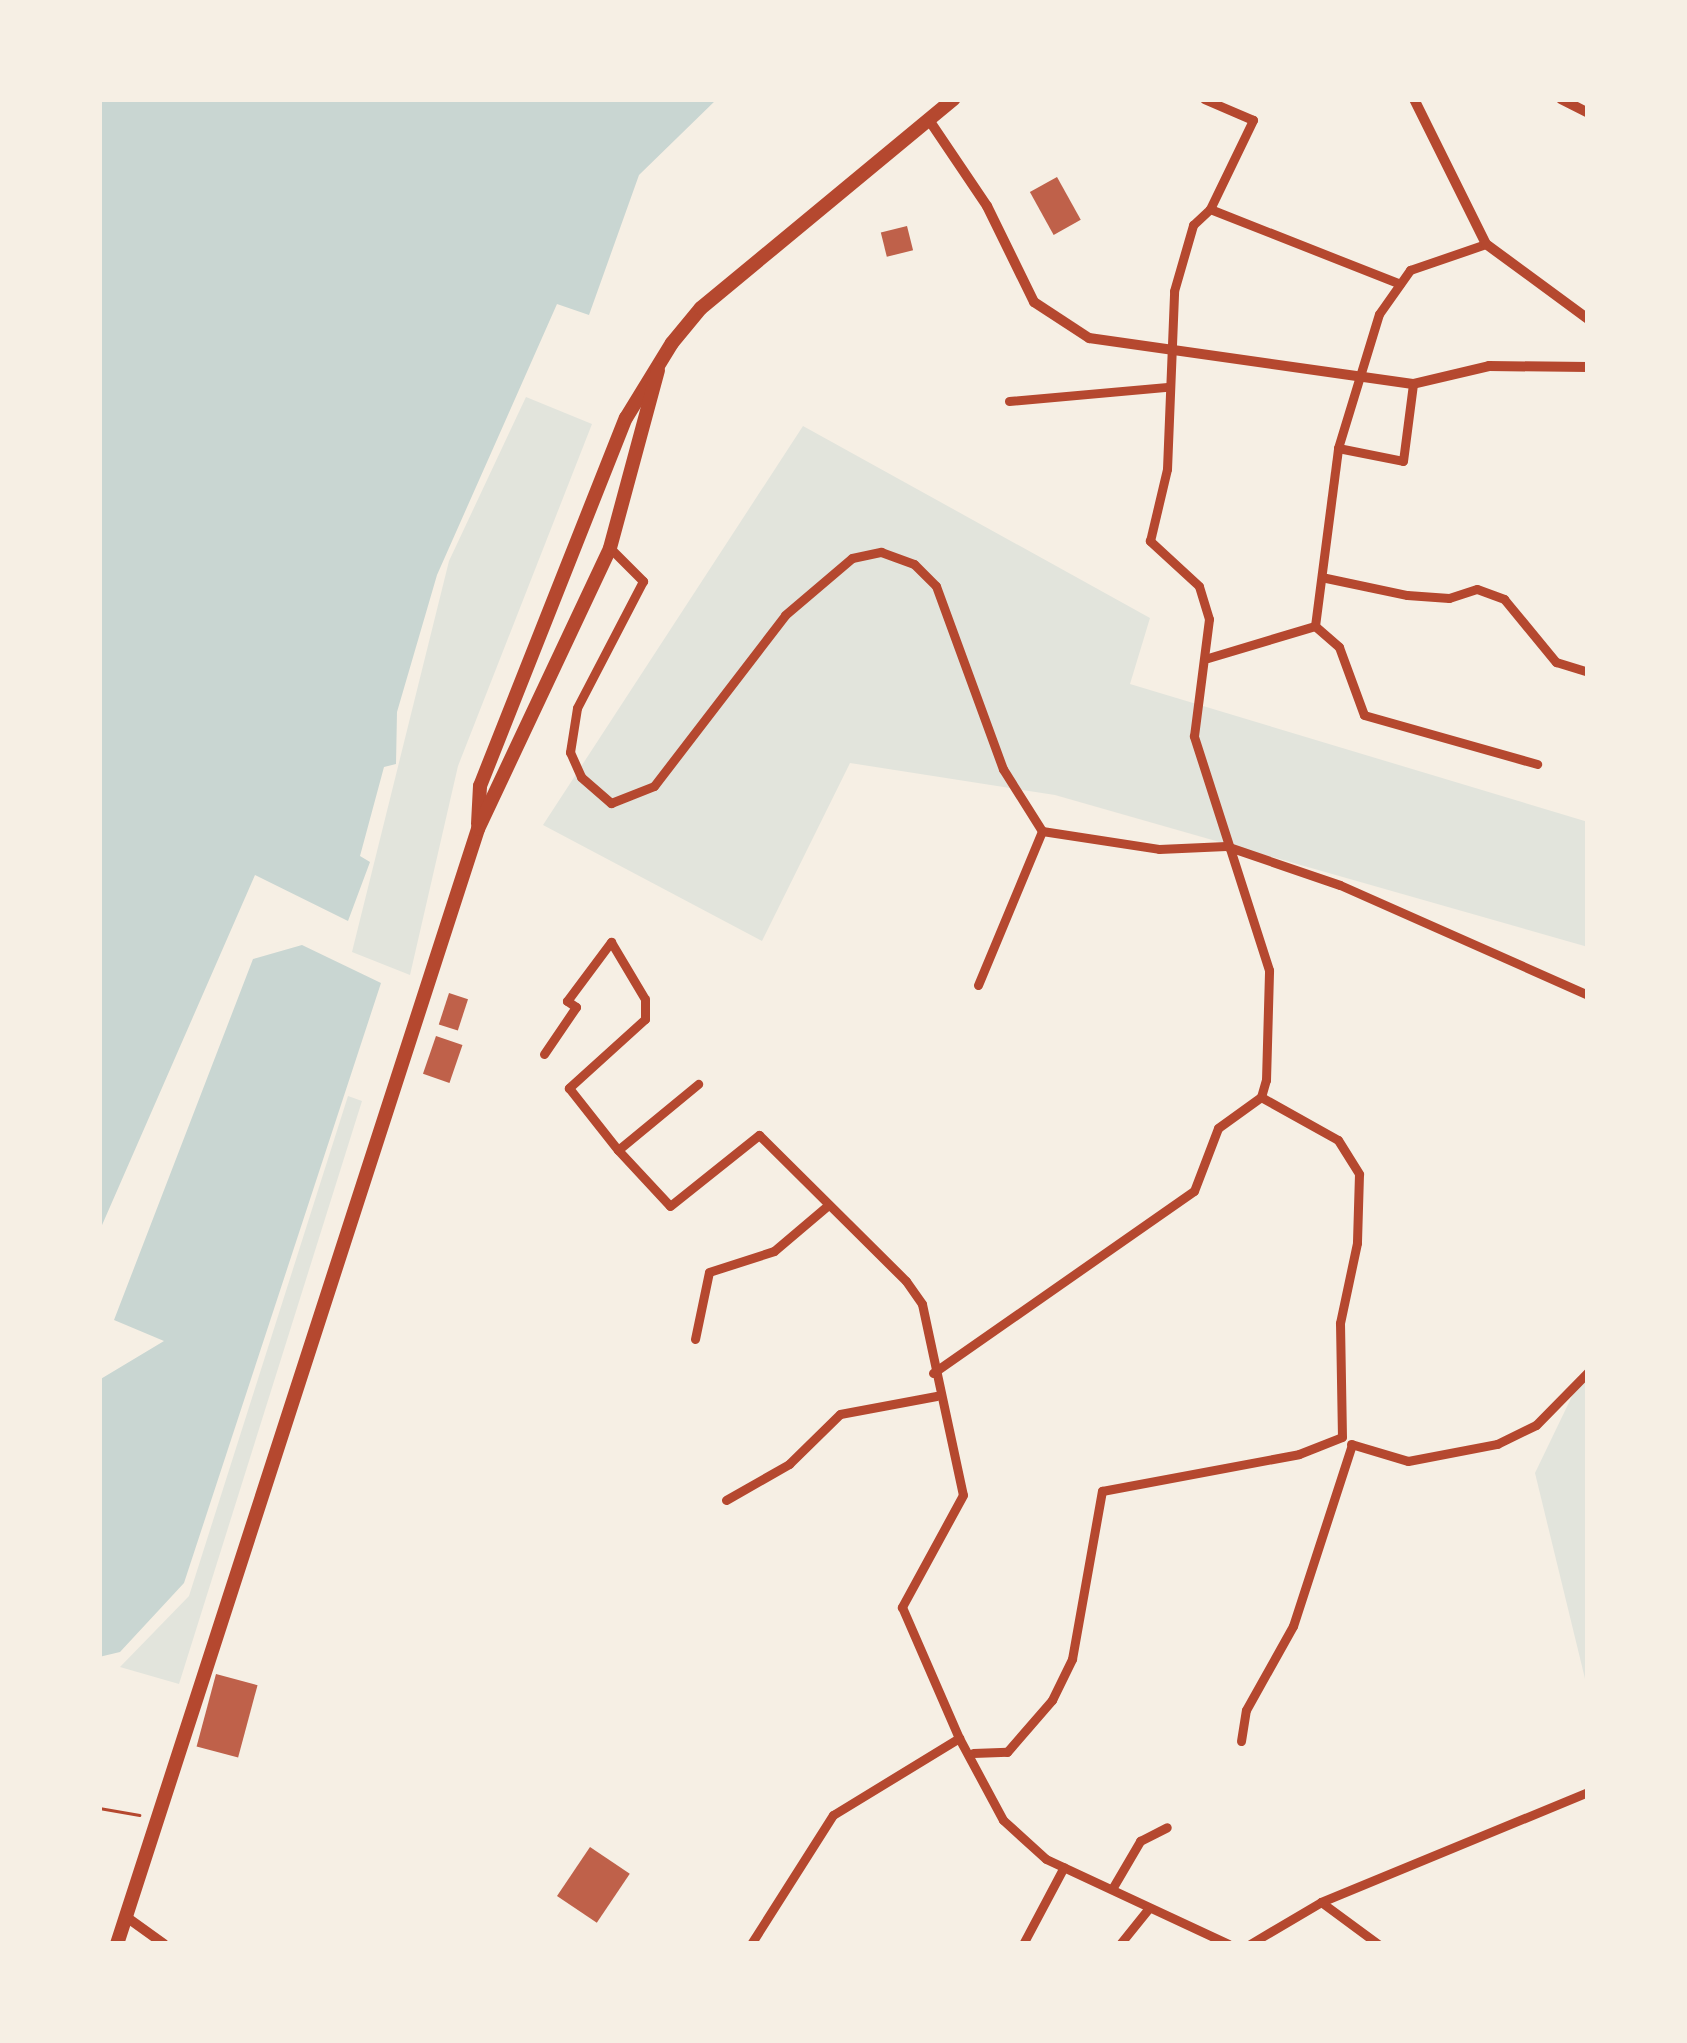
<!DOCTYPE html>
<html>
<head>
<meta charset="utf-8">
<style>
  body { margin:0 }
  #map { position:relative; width:1687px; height:2043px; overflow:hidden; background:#f6efe4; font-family:"IBM Plex Sans",sans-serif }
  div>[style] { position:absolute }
  .green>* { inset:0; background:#e2e4dc }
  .water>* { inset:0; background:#c9d6d2 }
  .building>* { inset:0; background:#bf614a; transform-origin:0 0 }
  .path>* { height:3px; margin:-1.5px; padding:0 1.5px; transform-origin:1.5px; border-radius:1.5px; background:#b5482f }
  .minor>* { height:9px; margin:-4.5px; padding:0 4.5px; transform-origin:4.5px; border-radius:4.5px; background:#b5482f }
  .tertiary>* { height:10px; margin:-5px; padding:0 5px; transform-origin:5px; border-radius:5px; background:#b5482f }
  .primary>* { height:14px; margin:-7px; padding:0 7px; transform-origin:7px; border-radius:7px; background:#b5482f }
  span { translate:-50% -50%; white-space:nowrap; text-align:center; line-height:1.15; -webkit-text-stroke:10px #f6efe4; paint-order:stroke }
  .frame { position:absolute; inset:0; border:102px solid #f6efe4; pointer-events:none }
</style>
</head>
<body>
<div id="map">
  <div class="green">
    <i style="clip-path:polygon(526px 397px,592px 424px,458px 766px,410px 975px,352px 952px,449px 561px)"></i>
    <i style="clip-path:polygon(803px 426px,1150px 618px,1130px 684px,1588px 822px,1588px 947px,1055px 795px,850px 763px,762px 941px,543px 825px)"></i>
    <i style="clip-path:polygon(348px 1096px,362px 1101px,179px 1684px,120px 1667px,189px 1596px)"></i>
    <i style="clip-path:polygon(1588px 1363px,1588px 1691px,1535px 1473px)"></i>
  </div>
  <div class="water">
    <i style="clip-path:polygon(99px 99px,717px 99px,639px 175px,589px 315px,557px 304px,437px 575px,397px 712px,396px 764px,384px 767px,360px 856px,370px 862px,348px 921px,255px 875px,99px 1232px)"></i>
    <i style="clip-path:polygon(302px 945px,381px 983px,184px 1583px,120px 1652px,99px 1657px,99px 1380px,164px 1341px,114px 1320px,253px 959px)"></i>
  </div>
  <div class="building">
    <i style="left:1057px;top:177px;width:49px;height:31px;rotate:61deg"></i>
    <i style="left:907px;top:226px;width:25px;height:27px;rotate:76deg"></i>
    <i style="left:449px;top:993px;width:20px;height:33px;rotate:18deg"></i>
    <i style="left:436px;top:1036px;width:28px;height:40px;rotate:19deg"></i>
    <i style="left:216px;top:1674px;width:43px;height:75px;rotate:15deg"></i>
    <i style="left:590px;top:1847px;width:48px;height:59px;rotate:34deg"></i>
  </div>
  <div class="path">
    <i style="left:99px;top:1808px;width:41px;rotate:9.9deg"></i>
  </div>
  <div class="minor">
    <i style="left:1210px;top:209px;width:204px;rotate:21.5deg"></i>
    <i style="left:1009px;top:401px;width:159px;rotate:-5.1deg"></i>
    <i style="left:1338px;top:448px;width:66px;rotate:11.3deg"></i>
    <i style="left:1403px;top:461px;width:78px;rotate:-82.6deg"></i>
    <i style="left:610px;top:548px;width:47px;rotate:45deg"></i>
    <i style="left:643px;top:581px;width:143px;rotate:117.5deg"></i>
    <i style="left:577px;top:708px;width:45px;rotate:99deg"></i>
    <i style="left:570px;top:752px;width:27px;rotate:66deg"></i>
    <i style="left:581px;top:777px;width:40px;rotate:41deg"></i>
    <i style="left:611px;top:803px;width:46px;rotate:-21.6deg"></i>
    <i style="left:654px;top:786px;width:215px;rotate:-52.5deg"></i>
    <i style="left:785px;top:615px;width:88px;rotate:-40.4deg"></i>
    <i style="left:852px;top:558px;width:30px;rotate:-12deg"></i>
    <i style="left:881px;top:552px;width:35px;rotate:20deg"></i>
    <i style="left:914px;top:564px;width:31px;rotate:45deg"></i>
    <i style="left:936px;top:586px;width:195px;rotate:69.9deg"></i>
    <i style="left:1003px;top:769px;width:73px;rotate:57.8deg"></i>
    <i style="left:1326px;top:578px;width:83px;rotate:11.9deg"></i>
    <i style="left:1407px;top:595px;width:42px;rotate:4.1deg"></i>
    <i style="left:1449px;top:598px;width:29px;rotate:-18deg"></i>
    <i style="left:1477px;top:589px;width:29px;rotate:20deg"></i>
    <i style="left:1504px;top:599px;width:82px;rotate:50.5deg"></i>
    <i style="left:1556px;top:662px;width:34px;rotate:17deg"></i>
    <i style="left:1315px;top:626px;width:32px;rotate:41deg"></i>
    <i style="left:1339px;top:647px;width:72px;rotate:69.8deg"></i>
    <i style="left:1364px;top:715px;width:180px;rotate:15.8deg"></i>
    <i style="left:1208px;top:658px;width:112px;rotate:-16.7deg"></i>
    <i style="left:1315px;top:626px;width:179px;rotate:-82.6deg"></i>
    <i style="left:1338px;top:448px;width:140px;rotate:-73deg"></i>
    <i style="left:1379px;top:314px;width:54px;rotate:-54.8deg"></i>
    <i style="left:1410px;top:270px;width:80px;rotate:-18.9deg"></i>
    <i style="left:1042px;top:831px;width:118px;rotate:8.7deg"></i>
    <i style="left:1159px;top:849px;width:67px;rotate:-2.6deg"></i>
    <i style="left:1226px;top:846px;width:120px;rotate:18.9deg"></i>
    <i style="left:1340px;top:885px;width:271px;rotate:23.9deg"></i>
    <i style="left:978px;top:985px;width:167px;rotate:-67.4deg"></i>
    <i style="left:544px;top:1054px;width:57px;rotate:-55.8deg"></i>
    <i style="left:576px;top:1007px;width:11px;rotate:-146deg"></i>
    <i style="left:567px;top:1001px;width:74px;rotate:-53.3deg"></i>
    <i style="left:611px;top:942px;width:66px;rotate:59.2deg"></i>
    <i style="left:645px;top:999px;width:20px;rotate:90deg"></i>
    <i style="left:645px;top:1019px;width:103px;rotate:137.8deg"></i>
    <i style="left:569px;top:1088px;width:79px;rotate:51.7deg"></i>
    <i style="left:618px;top:1150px;width:76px;rotate:47.1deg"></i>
    <i style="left:670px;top:1206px;width:114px;rotate:-38.6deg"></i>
    <i style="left:759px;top:1135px;width:207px;rotate:44.8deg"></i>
    <i style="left:906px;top:1281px;width:28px;rotate:55deg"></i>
    <i style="left:922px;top:1304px;width:195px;rotate:77.9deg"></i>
    <i style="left:963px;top:1495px;width:128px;rotate:118.6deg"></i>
    <i style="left:902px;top:1607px;width:143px;rotate:66.5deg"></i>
    <i style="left:959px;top:1738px;width:93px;rotate:61.8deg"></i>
    <i style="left:1003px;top:1820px;width:58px;rotate:42.2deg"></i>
    <i style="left:1046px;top:1859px;width:201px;rotate:25deg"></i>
    <i style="left:1261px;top:1097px;width:88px;rotate:29.2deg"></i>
    <i style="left:1338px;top:1140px;width:40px;rotate:58deg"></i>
    <i style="left:1359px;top:1174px;width:69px;rotate:91.7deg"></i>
    <i style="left:1357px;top:1243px;width:82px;rotate:102deg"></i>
    <i style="left:1340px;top:1323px;width:114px;rotate:89deg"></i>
    <i style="left:618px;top:1150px;width:104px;rotate:-39.5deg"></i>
    <i style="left:695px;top:1339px;width:68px;rotate:-78.2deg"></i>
    <i style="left:709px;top:1272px;width:68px;rotate:-17.9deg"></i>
    <i style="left:774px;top:1251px;width:70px;rotate:-40.3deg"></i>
    <i style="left:933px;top:1373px;width:318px;rotate:-34.9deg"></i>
    <i style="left:1194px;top:1191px;width:67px;rotate:-69.1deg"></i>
    <i style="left:1218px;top:1128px;width:53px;rotate:-35.8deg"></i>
    <i style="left:1261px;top:1097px;width:18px;rotate:-74deg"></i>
    <i style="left:1266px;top:1080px;width:110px;rotate:-88.4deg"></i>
    <i style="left:1269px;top:970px;width:246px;rotate:-107.8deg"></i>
    <i style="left:1194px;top:736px;width:118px;rotate:-82.7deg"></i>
    <i style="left:1209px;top:619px;width:34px;rotate:-107deg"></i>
    <i style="left:1199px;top:586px;width:67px;rotate:-137.4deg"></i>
    <i style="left:1150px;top:541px;width:74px;rotate:-76.7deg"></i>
    <i style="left:1167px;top:469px;width:178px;rotate:-87.7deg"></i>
    <i style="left:1174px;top:291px;width:69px;rotate:-73.9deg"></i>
    <i style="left:1193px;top:225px;width:23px;rotate:-43deg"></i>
    <i style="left:1210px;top:209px;width:99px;rotate:-64.2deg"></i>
    <i style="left:1253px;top:120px;width:53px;rotate:-156.8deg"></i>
    <i style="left:1351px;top:1444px;width:59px;rotate:16.6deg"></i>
    <i style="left:1408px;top:1461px;width:91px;rotate:-10.8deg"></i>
    <i style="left:1497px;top:1444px;width:43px;rotate:-26deg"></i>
    <i style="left:1536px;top:1425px;width:74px;rotate:-45.5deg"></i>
    <i style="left:726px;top:1500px;width:73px;rotate:-29.7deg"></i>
    <i style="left:789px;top:1464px;width:71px;rotate:-44.4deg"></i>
    <i style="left:840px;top:1414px;width:98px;rotate:-10.6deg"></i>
    <i style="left:1241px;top:1741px;width:31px;rotate:-81deg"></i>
    <i style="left:1246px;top:1710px;width:96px;rotate:-60.8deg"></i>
    <i style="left:1293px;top:1626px;width:191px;rotate:-72deg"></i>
    <i style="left:973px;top:1753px;width:34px;rotate:-2deg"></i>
    <i style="left:1007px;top:1752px;width:69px;rotate:-49.1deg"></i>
    <i style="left:1052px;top:1700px;width:46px;rotate:-64deg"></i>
    <i style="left:1072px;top:1659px;width:171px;rotate:-79.9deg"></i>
    <i style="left:1102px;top:1491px;width:200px;rotate:-10.6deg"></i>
    <i style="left:1299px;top:1454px;width:46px;rotate:-21.6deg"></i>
    <i style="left:1112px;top:1889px;width:56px;rotate:-59.7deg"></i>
    <i style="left:1140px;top:1841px;width:30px;rotate:-27deg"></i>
    <i style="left:1321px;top:1902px;width:71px;rotate:36.4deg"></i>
    <i style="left:751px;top:1944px;width:153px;rotate:-57.6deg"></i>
    <i style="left:833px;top:1815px;width:148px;rotate:-31.4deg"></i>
    <i style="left:1023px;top:1944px;width:87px;rotate:-62deg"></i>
    <i style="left:1120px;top:1944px;width:46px;rotate:-51.1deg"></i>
    <i style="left:1250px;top:1944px;width:82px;rotate:-30.6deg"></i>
    <i style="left:1321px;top:1902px;width:289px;rotate:-22.4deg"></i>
  </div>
  <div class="tertiary">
    <i style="left:1414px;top:99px;width:162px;rotate:63.6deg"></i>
    <i style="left:1486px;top:244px;width:127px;rotate:36.3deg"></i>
    <i style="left:1561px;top:99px;width:30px;rotate:27deg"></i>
    <i style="left:929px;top:120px;width:104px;rotate:56deg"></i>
    <i style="left:987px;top:206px;width:107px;rotate:63.9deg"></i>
    <i style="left:1034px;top:302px;width:66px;rotate:33.2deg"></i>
    <i style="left:1089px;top:338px;width:327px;rotate:8.1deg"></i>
    <i style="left:1413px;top:384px;width:78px;rotate:-13.3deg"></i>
    <i style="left:1489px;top:366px;width:99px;rotate:0.6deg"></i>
    <i style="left:125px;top:1916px;width:48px;rotate:35.7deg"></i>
  </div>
  <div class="primary">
    <i style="left:478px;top:824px;width:38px;rotate:-87deg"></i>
    <i style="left:480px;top:786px;width:396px;rotate:-68.4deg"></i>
    <i style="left:626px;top:418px;width:88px;rotate:-58.5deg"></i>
    <i style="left:672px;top:343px;width:45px;rotate:-50.4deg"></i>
    <i style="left:701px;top:308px;width:328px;rotate:-39.6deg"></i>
    <i style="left:117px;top:1944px;width:1172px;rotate:-72.06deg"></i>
    <i style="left:478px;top:829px;width:310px;rotate:-64.8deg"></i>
    <i style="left:610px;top:548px;width:184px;rotate:-74.9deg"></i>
  </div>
  <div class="frame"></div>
</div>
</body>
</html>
